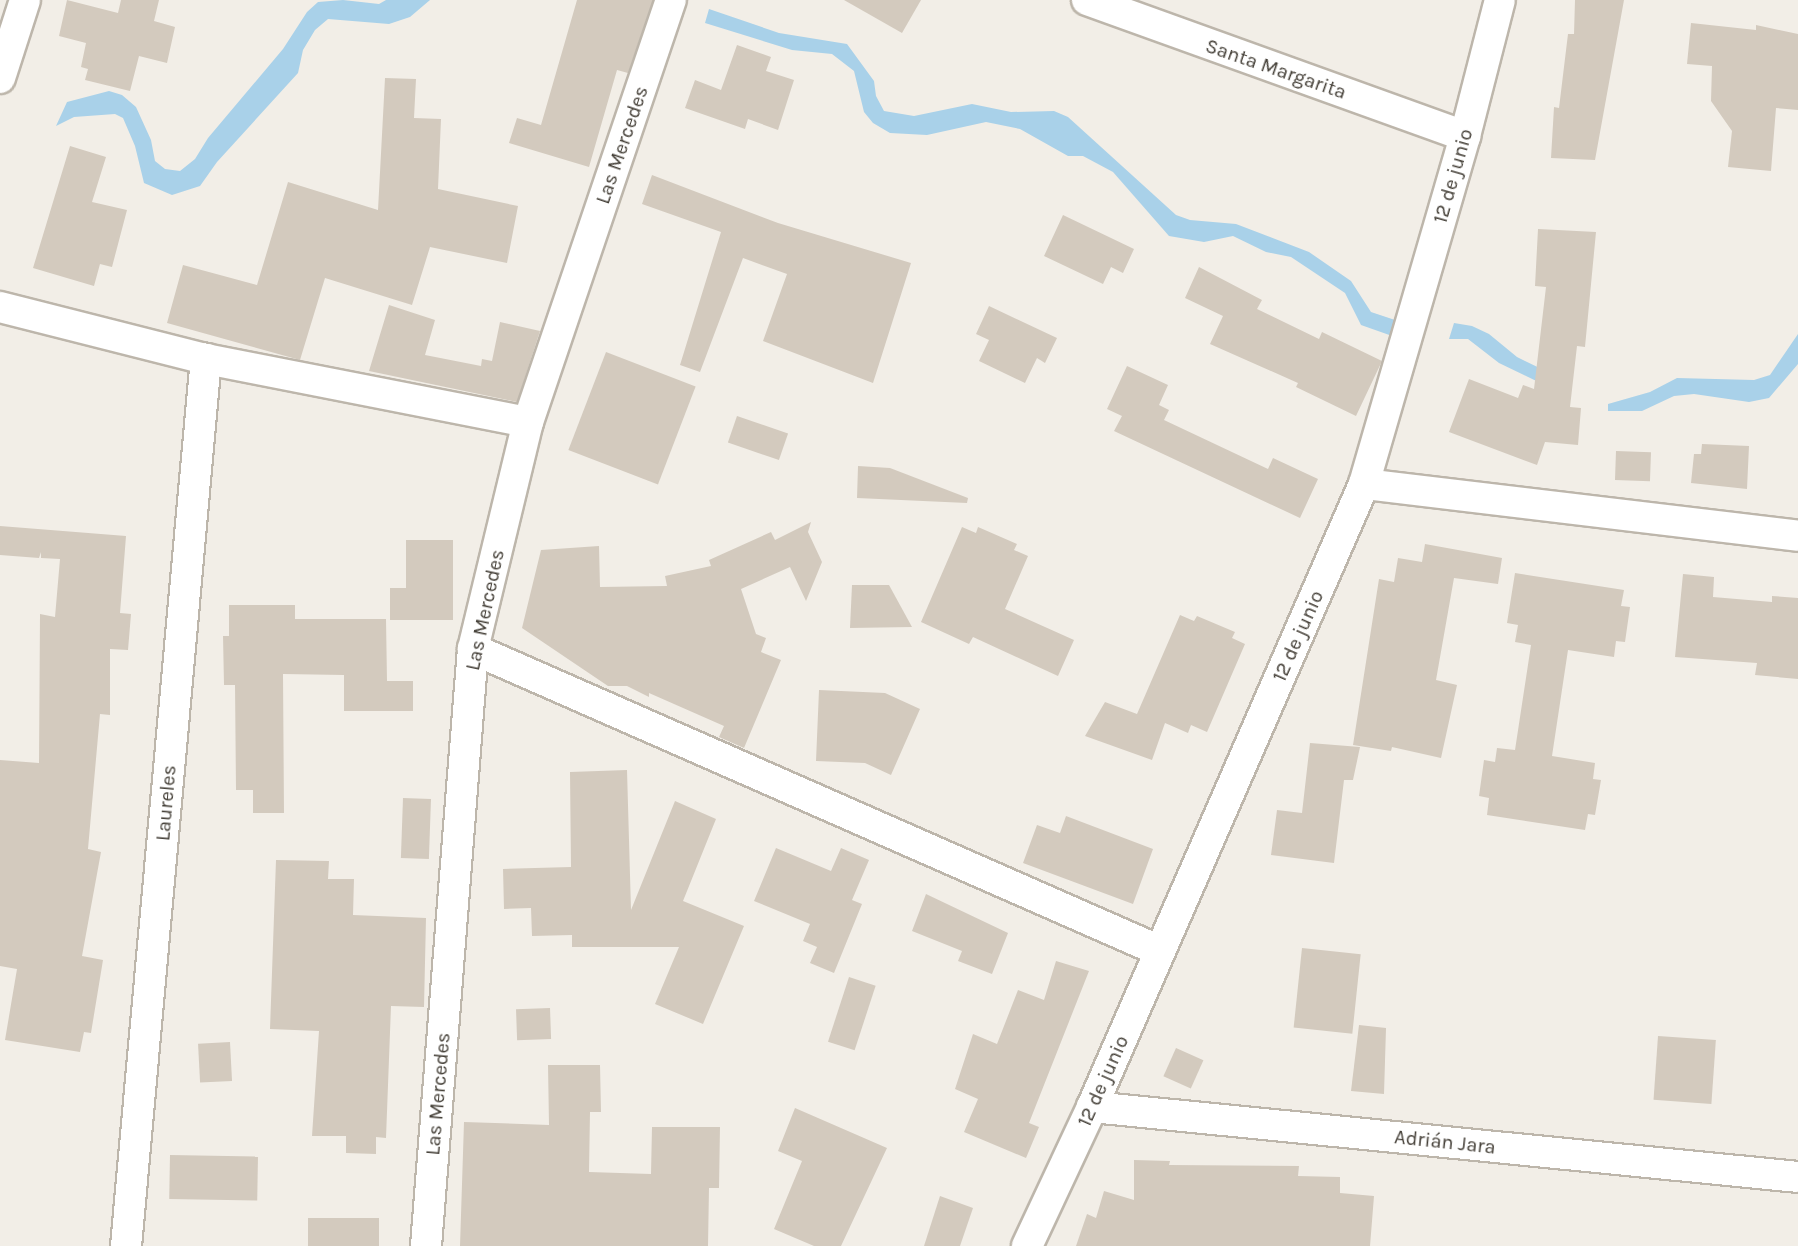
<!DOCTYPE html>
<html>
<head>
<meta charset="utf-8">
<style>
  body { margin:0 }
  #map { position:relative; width:1798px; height:1246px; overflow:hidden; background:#f2eee7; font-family:Karla,sans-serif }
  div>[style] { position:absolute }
  .water>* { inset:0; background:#a9d1e9 }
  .building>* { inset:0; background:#d3cabe; transform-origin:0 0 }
  .roads { filter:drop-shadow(2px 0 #bdb6ab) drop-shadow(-2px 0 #bdb6ab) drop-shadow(0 2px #bdb6ab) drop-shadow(0 -2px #bdb6ab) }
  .street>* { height:30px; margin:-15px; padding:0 15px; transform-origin:15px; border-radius:15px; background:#fff }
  span { translate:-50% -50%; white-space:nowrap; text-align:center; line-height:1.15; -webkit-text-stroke:4.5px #fff; paint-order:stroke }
  .street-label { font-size:20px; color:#443f37 }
</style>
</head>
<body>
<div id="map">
  <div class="water">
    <i style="clip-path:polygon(343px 0,379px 4px,386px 0,430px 0,410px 17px,389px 24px,328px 19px,315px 30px,303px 50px,298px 73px,217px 162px,200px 186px,172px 195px,144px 183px,135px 146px,123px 118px,115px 114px,74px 117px,56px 126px,67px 102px,109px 91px,122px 95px,136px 107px,151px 140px,155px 161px,165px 169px,180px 171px,195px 159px,208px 138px,283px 49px,307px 12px,318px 2px)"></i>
    <i style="clip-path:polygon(709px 9px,779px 33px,847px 44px,874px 81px,876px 96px,884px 111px,914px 116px,972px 104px,1011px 112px,1054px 111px,1068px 117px,1176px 215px,1190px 220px,1236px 224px,1309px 252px,1351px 281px,1371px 312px,1398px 321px,1395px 337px,1361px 325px,1345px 293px,1291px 257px,1266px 252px,1233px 236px,1204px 242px,1169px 236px,1113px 172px,1083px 156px,1068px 156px,1020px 129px,986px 122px,927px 135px,890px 133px,873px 123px,864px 112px,854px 71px,832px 54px,792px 50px,705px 23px)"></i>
    <i style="clip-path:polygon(1454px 323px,1472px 326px,1489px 334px,1517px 357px,1554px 375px,1559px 392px,1499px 363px,1468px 339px,1449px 339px)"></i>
    <i style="clip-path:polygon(1798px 334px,1798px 364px,1769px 398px,1749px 402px,1694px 394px,1674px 396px,1642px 411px,1608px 411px,1608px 404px,1650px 392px,1677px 378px,1754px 380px,1770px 375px)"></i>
  </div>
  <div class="building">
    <i style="clip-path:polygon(67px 0,118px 13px,121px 0,159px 0,154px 21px,175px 27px,167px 63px,139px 56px,130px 91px,85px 80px,88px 69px,81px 67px,86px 43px,59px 36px)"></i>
    <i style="clip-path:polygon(577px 0,653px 0,628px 73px,617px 70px,589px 167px,509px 143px,517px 118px,541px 125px)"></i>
    <i style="clip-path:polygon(844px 0,921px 0,902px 33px)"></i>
    <i style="clip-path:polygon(1575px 0,1624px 0,1595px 160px,1551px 158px,1554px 107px,1559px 108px,1568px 34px,1574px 34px)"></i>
    <i style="clip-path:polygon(1691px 23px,1756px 30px,1756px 25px,1798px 34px,1798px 110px,1776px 108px,1771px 171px,1728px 167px,1732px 131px,1711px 101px,1712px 66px,1687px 64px)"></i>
    <i style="clip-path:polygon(737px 45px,771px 57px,766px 71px,794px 80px,778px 130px,748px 119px,745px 129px,685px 108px,695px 80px,721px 90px)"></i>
    <i style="clip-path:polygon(385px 78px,416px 79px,414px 118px,441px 119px,438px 189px,518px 206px,507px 263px,430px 247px,412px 305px,325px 278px,300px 360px,167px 323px,183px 265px,257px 285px,288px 182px,378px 210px)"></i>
    <i style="clip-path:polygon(70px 146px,106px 157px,92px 202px,127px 210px,112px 267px,100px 264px,94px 286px,33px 268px)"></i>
    <i style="clip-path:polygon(652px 175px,778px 223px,911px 263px,873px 383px,763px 341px,787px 274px,743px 258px,700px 372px,680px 365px,721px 232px,642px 204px)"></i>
    <i style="clip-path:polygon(1063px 215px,1134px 249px,1123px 273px,1111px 267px,1103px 284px,1044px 256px)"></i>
    <i style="clip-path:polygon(1538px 229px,1596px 232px,1585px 347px,1577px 346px,1570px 407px,1581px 408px,1578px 445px,1545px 442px,1537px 465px,1449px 432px,1469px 379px,1518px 398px,1523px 385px,1534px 389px,1546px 287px,1535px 286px)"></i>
    <i style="clip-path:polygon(1199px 267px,1262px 300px,1257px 309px,1319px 339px,1322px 332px,1382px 361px,1356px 416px,1296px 387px,1298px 383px,1210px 344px,1223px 316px,1185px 298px)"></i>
    <i style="clip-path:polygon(389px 305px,435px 320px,425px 355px,481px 366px,482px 359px,492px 361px,500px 322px,540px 331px,517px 402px,369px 371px)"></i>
    <i style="clip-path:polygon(989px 306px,1057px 338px,1045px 363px,1037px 358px,1025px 383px,979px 361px,989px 340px,976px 334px)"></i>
    <i style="left:606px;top:352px;width:96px;height:105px;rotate:21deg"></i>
    <i style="clip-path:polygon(1127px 366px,1168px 385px,1159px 405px,1169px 410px,1164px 420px,1268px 469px,1273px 458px,1318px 479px,1300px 518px,1114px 431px,1122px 416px,1107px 409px)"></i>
    <i style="left:737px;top:416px;width:54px;height:28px;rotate:19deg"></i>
    <i style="clip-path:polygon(1702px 444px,1749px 446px,1747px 489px,1691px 483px,1694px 454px,1701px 454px)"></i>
    <i style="left:1616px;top:451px;width:35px;height:29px;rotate:2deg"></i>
    <i style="clip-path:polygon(858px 466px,890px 468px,968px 498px,967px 503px,857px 498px)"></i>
    <i style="clip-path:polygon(811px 522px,808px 532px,822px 562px,806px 601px,790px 567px,741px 589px,756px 634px,766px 638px,761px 652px,781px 660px,744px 748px,719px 737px,724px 726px,649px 693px,649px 697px,627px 686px,608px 686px,522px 628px,541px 550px,599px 546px,600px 587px,667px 586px,665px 576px,711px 566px,709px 560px,771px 532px,775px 540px)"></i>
    <i style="clip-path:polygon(0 526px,126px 536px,120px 613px,131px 614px,128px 650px,110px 649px,110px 715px,100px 714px,88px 849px,101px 852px,82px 956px,103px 960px,91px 1033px,84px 1032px,80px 1052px,5px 1040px,17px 969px,0 966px,0 760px,39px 763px,40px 614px,55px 617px,60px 559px,41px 558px,41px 552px,39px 558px,0 555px)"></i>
    <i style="clip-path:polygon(962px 527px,976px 533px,978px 527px,1017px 544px,1014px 550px,1028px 556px,1005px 609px,1074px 640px,1058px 676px,973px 637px,969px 644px,921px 622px)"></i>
    <i style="clip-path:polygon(406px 540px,453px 540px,453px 620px,390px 620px,390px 588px,406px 588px)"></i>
    <i style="clip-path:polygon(1425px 544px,1502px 558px,1498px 584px,1454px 578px,1436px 680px,1457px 685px,1441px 758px,1392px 747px,1391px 751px,1353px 745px,1379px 579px,1394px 582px,1398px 558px,1422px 562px)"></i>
    <i style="clip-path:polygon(1515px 573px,1624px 590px,1621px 606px,1630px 607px,1625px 642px,1616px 641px,1614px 657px,1568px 650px,1552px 756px,1595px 763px,1593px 779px,1601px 780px,1595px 815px,1588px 814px,1585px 830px,1487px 815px,1489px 798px,1479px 796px,1484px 760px,1495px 762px,1497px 748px,1515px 750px,1531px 645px,1515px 642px,1518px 625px,1507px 623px)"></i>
    <i style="clip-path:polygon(1683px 574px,1714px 577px,1713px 597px,1772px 602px,1772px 596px,1798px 598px,1798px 679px,1755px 675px,1757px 663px,1675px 657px)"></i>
    <i style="clip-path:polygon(852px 585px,889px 585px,912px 627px,850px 628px)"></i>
    <i style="clip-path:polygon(229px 605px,295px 605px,295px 619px,386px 619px,387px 681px,413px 681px,413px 711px,344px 711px,344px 675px,283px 674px,284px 813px,253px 813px,253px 790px,236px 790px,235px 685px,224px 685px,223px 636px,229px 636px)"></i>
    <i style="clip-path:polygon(1180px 615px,1194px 621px,1197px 616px,1235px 632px,1232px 638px,1245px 644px,1207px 732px,1191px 725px,1188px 733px,1165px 723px,1152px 760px,1085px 736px,1105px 702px,1137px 714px)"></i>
    <i style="clip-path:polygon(819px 690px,885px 693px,920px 709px,891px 775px,865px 763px,816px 761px)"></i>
    <i style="clip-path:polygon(1310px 743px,1360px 747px,1353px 780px,1344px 780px,1334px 863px,1271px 855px,1277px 810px,1302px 813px)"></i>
    <i style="clip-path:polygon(627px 770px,631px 910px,675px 801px,716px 819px,683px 901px,744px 926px,703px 1024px,655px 1004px,679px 947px,572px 947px,572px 935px,532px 936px,531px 908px,504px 909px,503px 869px,571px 867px,570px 772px)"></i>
    <i style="left:403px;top:798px;width:28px;height:60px;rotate:2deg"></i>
    <i style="clip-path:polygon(1066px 816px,1153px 849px,1133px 904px,1023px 863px,1037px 825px,1060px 833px)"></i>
    <i style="clip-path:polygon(776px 848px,831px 871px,841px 848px,869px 860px,852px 900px,862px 904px,834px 973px,810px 963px,817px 947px,803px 941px,810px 924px,754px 901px)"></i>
    <i style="clip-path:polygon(276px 860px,329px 861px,328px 879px,354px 879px,353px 915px,426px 918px,424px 1007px,391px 1006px,386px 1138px,376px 1137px,376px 1154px,346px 1153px,346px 1136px,312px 1136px,319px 1031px,270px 1029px)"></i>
    <i style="clip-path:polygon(926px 894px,1008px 933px,992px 974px,958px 961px,962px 951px,912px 931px)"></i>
    <i style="left:1302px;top:948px;width:59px;height:80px;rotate:6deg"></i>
    <i style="clip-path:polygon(1056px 961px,1089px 971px,1029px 1123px,1039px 1127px,1026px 1158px,964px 1132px,978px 1099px,955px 1089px,973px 1034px,997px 1044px,1018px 990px,1044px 1000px)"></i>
    <i style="left:849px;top:977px;width:28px;height:68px;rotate:18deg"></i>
    <i style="left:550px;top:1008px;width:31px;height:34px;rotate:88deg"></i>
    <i style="clip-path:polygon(1359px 1025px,1386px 1028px,1384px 1094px,1351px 1091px)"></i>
    <i style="left:1658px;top:1036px;width:58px;height:64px;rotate:4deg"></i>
    <i style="left:230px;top:1042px;width:39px;height:32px;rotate:87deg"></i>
    <i style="left:1176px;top:1048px;width:30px;height:31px;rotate:24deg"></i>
    <i style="clip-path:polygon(548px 1065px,600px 1065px,601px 1112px,590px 1112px,589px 1172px,651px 1174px,652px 1127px,720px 1127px,719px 1188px,709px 1188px,708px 1246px,460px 1246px,464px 1122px,549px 1125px)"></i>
    <i style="clip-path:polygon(795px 1108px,887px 1148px,841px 1246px,814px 1246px,774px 1229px,802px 1161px,778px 1151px)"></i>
    <i style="left:170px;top:1155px;width:88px;height:44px;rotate:1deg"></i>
    <i style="clip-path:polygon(1134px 1160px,1170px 1161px,1169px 1165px,1299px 1166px,1298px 1176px,1340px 1177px,1340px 1193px,1374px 1196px,1370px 1246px,1076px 1246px,1087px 1214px,1096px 1218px,1104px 1191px,1134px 1200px)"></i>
    <i style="clip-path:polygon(940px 1196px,973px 1208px,960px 1246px,924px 1246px)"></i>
    <i style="left:308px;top:1218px;width:71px;height:28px"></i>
  </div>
  <div class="roads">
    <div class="street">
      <i style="left:1087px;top:0;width:402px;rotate:19.8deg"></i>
      <i style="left:0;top:78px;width:82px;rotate:-72.2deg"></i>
      <i style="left:0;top:307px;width:212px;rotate:14.2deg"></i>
      <i style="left:206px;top:359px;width:328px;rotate:11.1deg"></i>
      <i style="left:1364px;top:484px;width:437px;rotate:6.8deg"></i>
      <i style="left:473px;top:649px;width:750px;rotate:23.73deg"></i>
      <i style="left:1092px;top:1107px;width:709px;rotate:5.66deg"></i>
      <i style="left:126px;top:1246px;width:891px;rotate:-84.85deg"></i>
      <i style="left:426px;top:1246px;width:599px;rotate:-85.5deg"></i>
      <i style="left:473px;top:649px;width:234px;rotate:-76.4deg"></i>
      <i style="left:528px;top:422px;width:446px;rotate:-71.3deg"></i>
      <i style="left:1027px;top:1246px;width:153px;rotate:-64.9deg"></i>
      <i style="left:1092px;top:1107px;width:680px;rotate:-66.41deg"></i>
      <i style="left:1364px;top:484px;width:362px;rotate:-73.8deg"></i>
      <i style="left:1465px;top:136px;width:140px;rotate:-75.6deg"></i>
    </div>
  </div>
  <div class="street-label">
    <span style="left:1276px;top:69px;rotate:19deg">Santa Margarita</span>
    <span style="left:622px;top:145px;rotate:-71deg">Las Mercedes</span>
    <span style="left:1453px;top:176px;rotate:-74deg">12 de junio</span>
    <span style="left:485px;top:610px;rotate:-78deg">Las Mercedes</span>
    <span style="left:1298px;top:636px;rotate:-66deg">12 de junio</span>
    <span style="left:166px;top:803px;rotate:-85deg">Laureles</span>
    <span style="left:1103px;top:1081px;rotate:-66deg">12 de junio</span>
    <span style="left:438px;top:1094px;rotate:-85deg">Las Mercedes</span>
    <span style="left:1445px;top:1142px;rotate:6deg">Adrián Jara</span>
  </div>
</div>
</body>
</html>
